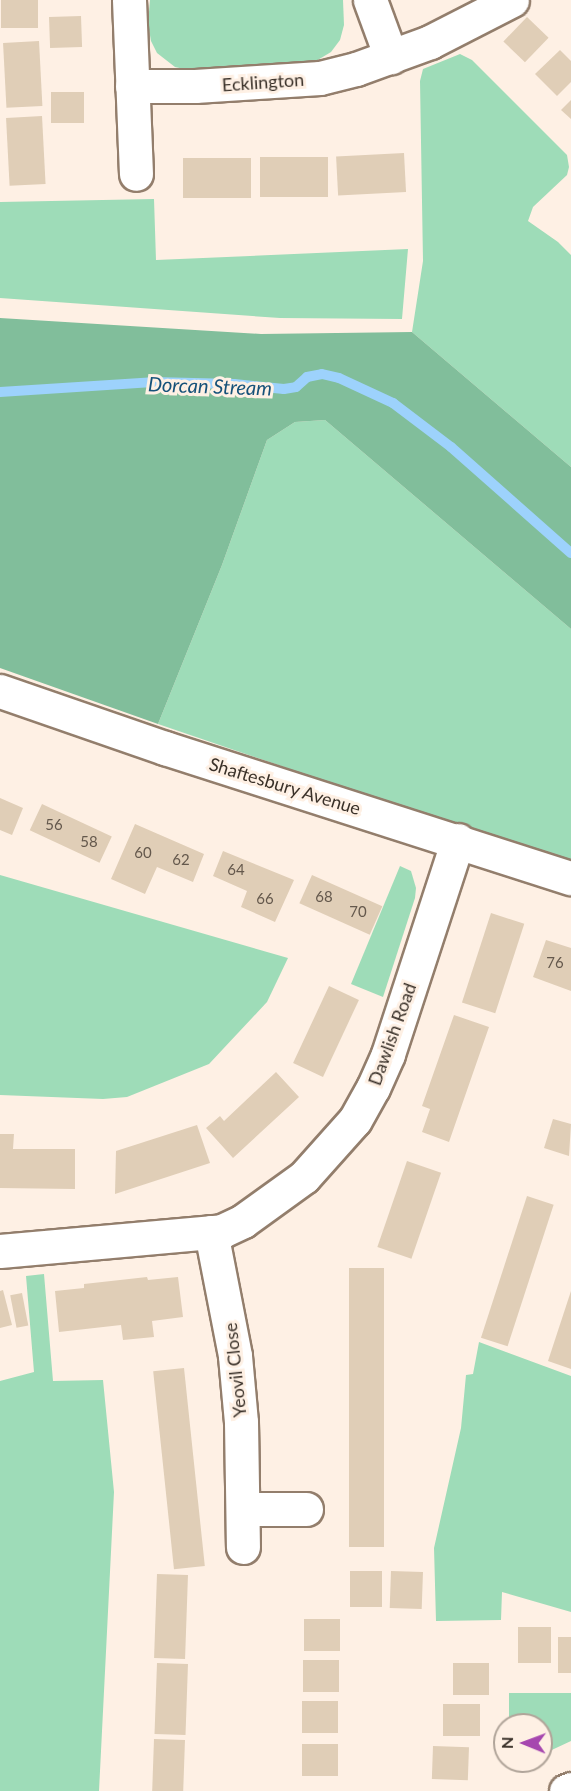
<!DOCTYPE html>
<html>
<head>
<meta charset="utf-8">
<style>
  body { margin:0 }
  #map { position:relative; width:571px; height:1791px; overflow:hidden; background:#fef0e4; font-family:Lato,sans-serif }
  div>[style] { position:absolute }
  .green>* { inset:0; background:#9edcb8 }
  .forest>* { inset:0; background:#81be9b }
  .stream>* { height:10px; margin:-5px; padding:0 5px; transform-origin:5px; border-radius:5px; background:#9dd2fc }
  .building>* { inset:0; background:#e0ceb7; transform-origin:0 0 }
  .roads { filter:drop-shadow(2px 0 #937e6c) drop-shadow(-2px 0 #937e6c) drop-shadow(0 2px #937e6c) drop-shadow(0 -2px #937e6c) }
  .street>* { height:33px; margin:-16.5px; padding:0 16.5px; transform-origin:16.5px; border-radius:16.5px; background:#fff }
  .secondary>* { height:33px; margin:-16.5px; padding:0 16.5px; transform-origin:16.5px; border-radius:16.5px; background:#fff }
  span { translate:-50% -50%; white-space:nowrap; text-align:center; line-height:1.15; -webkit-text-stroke:6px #fef0e4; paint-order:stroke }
  .number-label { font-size:15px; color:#64584c }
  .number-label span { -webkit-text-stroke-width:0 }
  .street-label { font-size:18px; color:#3a3129 }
  .water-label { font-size:20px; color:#155179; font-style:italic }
  .north { position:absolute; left:493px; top:1713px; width:60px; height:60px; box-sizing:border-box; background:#fef0e4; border:2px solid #b0a499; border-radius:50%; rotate:271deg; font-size:16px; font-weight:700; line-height:24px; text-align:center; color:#3a3129 }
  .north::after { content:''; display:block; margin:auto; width:21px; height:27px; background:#a647af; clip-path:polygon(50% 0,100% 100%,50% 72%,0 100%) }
</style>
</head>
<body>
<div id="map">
  <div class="green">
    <i style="clip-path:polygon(150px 0,343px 0,344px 25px,340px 40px,331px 52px,311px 64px,193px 71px,175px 67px,157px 53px,151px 41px,148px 24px)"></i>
    <i style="clip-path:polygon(460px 54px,472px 60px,567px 155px,569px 167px,567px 175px,533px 207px,528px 221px,558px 242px,571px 255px,571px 467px,412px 332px,423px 261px,420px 81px,423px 69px)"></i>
    <i style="clip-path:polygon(154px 199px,156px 260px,408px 249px,402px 319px,280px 318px,0 298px,0 202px)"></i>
    <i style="clip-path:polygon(325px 420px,571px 629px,571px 865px,158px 724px,222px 565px,267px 440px,295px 422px)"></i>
    <i style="clip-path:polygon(400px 866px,411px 871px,416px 888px,415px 898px,383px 997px,351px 984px)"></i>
    <i style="clip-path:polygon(0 875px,288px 958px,267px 1002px,209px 1064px,127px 1097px,103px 1099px,0 1095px)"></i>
    <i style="clip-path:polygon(44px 1274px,53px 1381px,103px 1380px,114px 1492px,99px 1791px,0 1791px,0 1381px,34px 1372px,26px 1276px)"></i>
    <i style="clip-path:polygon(479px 1342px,571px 1376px,571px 1612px,502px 1592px,501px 1620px,436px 1621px,434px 1548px,461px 1428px,466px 1375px,473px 1374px)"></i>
    <i style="clip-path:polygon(509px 1693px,571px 1693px,571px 1741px,541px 1755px,541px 1725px,509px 1725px)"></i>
  </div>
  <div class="forest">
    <i style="clip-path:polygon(0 318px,261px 334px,412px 332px,571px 467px,571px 629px,325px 420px,295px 422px,267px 440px,222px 565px,158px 724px,0 668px)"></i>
  </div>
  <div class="stream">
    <i style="left:0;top:392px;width:153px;rotate:-3.7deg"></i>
    <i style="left:153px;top:382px;width:81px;rotate:1.4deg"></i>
    <i style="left:234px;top:384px;width:50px;rotate:5.7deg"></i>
    <i style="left:284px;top:389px;width:12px;rotate:-9deg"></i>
    <i style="left:296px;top:387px;width:15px;rotate:-42deg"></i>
    <i style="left:307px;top:377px;width:15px;rotate:-11deg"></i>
    <i style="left:322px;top:374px;width:17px;rotate:13deg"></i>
    <i style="left:339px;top:378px;width:60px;rotate:24.8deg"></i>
    <i style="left:393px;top:403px;width:73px;rotate:37.2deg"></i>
    <i style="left:451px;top:447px;width:160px;rotate:41.5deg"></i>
  </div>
  <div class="building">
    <i style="left:1px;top:0;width:37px;height:28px"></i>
    <i style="left:81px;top:16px;width:31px;height:32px;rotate:88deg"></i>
    <i style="left:527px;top:17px;width:30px;height:34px;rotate:44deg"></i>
    <i style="left:39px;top:41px;width:65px;height:36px;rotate:87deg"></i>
    <i style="clip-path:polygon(560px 50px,571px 61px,571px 82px,557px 96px,535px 74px)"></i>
    <i style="left:84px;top:92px;width:31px;height:33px;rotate:90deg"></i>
    <i style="clip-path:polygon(571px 100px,571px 119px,561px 110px)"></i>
    <i style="left:42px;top:116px;width:68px;height:36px;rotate:87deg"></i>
    <i style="left:404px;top:153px;width:39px;height:68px;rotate:87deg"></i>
    <i style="left:328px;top:157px;width:40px;height:68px;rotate:90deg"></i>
    <i style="left:183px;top:158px;width:68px;height:40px"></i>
    <i style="clip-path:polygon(0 798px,23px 808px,12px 835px,0 830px)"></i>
    <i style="left:42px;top:804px;width:77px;height:29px;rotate:25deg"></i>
    <i style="clip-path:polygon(135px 824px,204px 854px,193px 882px,157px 867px,145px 894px,111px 879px)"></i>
    <i style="clip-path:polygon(223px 851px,294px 880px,275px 922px,241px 907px,247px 891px,213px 876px)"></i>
    <i style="left:312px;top:875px;width:77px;height:31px;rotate:24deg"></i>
    <i style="left:491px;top:913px;width:35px;height:94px;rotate:18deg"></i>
    <i style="clip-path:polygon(546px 940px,571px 948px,571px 991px,533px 977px)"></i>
    <i style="left:329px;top:986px;width:33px;height:85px;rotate:25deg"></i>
    <i style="clip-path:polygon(454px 1015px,489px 1027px,449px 1142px,422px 1132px,430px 1109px,422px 1106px)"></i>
    <i style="clip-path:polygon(276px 1072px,299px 1097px,233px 1158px,206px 1128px,220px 1116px,224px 1121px)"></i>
    <i style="clip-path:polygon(553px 1119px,571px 1124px,569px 1156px,544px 1148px)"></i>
    <i style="clip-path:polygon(197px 1125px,210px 1163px,115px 1194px,116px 1151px)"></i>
    <i style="clip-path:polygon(0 1134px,14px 1134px,13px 1149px,75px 1149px,75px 1189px,0 1188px)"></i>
    <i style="left:407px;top:1161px;width:36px;height:91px;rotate:19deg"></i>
    <i style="left:527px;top:1196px;width:28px;height:149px;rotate:18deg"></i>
    <i style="left:349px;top:1268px;width:35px;height:279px"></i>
    <i style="clip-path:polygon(147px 1277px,148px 1280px,178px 1277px,183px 1317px,152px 1321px,154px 1337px,123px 1340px,121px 1325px,59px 1332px,55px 1291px,84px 1288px,84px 1284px)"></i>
    <i style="clip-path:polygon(3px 1290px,12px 1325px,0 1328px,0 1291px)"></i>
    <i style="clip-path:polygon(571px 1291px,571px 1369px,548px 1361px)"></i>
    <i style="left:22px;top:1293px;width:33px;height:12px;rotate:79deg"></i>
    <i style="left:184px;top:1368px;width:199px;height:31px;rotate:84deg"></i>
    <i style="left:350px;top:1571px;width:32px;height:36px"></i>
    <i style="left:391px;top:1571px;width:32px;height:37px;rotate:2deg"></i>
    <i style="left:157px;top:1574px;width:31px;height:84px;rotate:2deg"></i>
    <i style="left:304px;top:1619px;width:36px;height:32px"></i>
    <i style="left:518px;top:1627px;width:33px;height:36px"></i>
    <i style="left:558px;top:1637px;width:13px;height:36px"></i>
    <i style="left:303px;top:1660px;width:36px;height:32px"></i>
    <i style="left:157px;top:1663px;width:31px;height:71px;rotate:2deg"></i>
    <i style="left:453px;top:1663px;width:36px;height:32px"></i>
    <i style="left:302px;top:1701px;width:36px;height:32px"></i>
    <i style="left:443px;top:1704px;width:37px;height:32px"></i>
    <i style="left:154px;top:1739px;width:31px;height:52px;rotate:2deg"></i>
    <i style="left:302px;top:1744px;width:36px;height:32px"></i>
    <i style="left:433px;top:1746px;width:36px;height:33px;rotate:2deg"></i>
  </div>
  <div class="roads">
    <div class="street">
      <i style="left:129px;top:0;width:174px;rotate:87.7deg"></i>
      <i style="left:370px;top:0;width:61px;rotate:69.8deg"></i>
      <i style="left:132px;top:86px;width:63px"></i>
      <i style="left:195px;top:86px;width:125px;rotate:-3.7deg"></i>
      <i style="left:320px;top:78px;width:37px;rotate:-14deg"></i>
      <i style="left:356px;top:69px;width:79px;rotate:-20deg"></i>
      <i style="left:430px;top:42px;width:92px;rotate:-27.1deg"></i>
      <i style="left:211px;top:1232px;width:126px;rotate:79deg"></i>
      <i style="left:235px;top:1356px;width:66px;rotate:84.8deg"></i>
      <i style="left:241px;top:1422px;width:125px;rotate:89.1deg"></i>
      <i style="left:0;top:1251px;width:223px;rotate:-5.1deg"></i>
      <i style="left:222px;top:1231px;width:23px;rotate:-25deg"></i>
      <i style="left:243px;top:1221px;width:75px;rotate:-35.8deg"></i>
      <i style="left:304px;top:1177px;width:76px;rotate:-48.2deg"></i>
      <i style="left:355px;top:1120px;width:37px;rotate:-61deg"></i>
      <i style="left:373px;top:1088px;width:37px;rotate:-66deg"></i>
      <i style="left:388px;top:1054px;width:225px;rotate:-71.9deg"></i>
      <i style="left:244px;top:1509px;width:62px"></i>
      <i style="left:566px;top:1791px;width:5px;rotate:-22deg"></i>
    </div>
    <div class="secondary">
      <i style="left:0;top:691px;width:175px;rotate:19.1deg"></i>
      <i style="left:165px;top:748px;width:426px;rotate:17.8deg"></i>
    </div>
  </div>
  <div class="number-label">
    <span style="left:54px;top:825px">56</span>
    <span style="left:89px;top:842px">58</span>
    <span style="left:143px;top:853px">60</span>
    <span style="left:181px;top:860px">62</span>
    <span style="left:236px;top:870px">64</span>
    <span style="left:324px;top:897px">68</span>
    <span style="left:265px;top:899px">66</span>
    <span style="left:358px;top:912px">70</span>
    <span style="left:555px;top:963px">76</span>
  </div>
  <div class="street-label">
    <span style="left:263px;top:82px;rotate:-4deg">Ecklington</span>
    <span style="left:285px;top:786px;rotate:17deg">Shaftesbury Avenue</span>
    <span style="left:392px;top:1034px;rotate:-70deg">Dawlish Road</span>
    <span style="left:235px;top:1370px;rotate:-96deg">Yeovil Close</span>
  </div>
  <div class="water-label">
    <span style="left:210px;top:386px;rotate:2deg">Dorcan Stream</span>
  </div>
  <div class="north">N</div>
</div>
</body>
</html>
